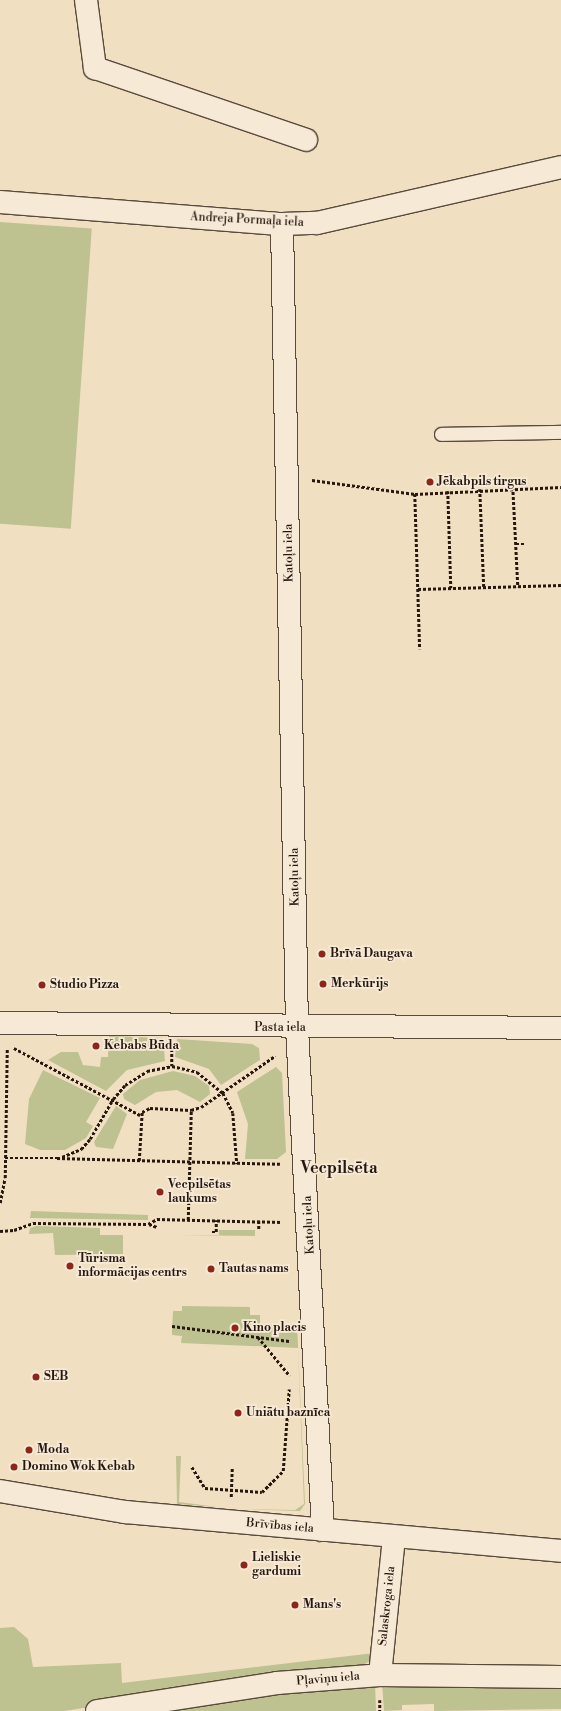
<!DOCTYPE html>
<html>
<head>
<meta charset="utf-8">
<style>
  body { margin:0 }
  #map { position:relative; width:561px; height:1711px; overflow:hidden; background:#f1dfc2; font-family:"Libre Bodoni",serif }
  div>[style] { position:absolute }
  .green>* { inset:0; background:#bec190; transform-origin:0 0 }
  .path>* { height:2.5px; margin-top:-1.25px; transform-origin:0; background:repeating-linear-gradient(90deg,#26180f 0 3px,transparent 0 5px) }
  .roads { filter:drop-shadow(1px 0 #594a3c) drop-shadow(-1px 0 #594a3c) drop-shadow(0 1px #594a3c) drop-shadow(0 -1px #594a3c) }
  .lane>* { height:13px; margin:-6.5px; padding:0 6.5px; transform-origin:6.5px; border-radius:6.5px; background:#f6ead7 }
  .street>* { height:22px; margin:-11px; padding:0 11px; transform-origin:11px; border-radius:11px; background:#f6ead7 }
  .secondary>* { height:22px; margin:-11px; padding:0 11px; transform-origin:11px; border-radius:11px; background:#f6ead7 }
  .dots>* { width:11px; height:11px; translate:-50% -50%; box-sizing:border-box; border:2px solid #f6ead7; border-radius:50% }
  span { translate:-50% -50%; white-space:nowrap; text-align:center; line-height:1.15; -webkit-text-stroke:3.5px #f6ead7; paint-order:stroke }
  .street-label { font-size:12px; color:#26180f }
  .poi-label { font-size:12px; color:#26180f; font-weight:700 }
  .left { translate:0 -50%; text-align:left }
  .district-label { font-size:16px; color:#26180f; font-weight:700 }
</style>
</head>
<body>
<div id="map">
  <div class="green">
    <i style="left:0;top:222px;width:92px;height:301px;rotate:4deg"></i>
    <i style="clip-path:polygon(109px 1036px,163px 1038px,165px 1061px,127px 1070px,106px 1091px,48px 1060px,61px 1052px,78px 1052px,83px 1065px,100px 1067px,101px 1057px,108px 1057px)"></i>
    <i style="clip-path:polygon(177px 1039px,252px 1044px,259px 1048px,260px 1060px,221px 1085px,209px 1069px,175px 1057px)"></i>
    <i style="clip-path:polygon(276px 1067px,282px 1073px,286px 1152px,277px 1159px,245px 1159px,248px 1124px,237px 1092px)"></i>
    <i style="clip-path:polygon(43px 1070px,100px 1098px,86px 1122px,93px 1126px,86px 1138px,65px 1150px,40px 1150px,25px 1144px,29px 1099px)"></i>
    <i style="clip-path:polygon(173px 1071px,195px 1076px,209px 1086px,210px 1094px,200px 1102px,177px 1090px,156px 1092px,135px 1105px,124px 1099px,123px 1094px,140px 1080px)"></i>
    <i style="clip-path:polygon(116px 1106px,127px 1114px,113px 1149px,96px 1147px,94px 1142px)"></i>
    <i style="clip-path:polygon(31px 1211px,148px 1215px,148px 1220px,30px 1218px)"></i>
    <i style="clip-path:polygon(36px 1226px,100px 1228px,100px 1235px,123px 1235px,123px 1254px,55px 1255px,53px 1233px,29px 1234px,30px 1228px)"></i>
    <i style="clip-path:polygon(219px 1230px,255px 1230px,255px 1236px,180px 1235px,219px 1235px)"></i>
    <i style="clip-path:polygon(182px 1306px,250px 1307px,250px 1315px,260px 1315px,260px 1324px,297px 1324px,305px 1504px,300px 1511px,243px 1509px,295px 1510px,304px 1504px,298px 1348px,181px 1343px,182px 1336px,172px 1335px,172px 1331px,173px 1311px,182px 1311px)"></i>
    <i style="clip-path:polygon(176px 1456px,181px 1456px,179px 1502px,217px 1507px,177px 1504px)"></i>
    <i style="clip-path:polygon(14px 1627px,28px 1639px,33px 1667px,121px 1663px,122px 1683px,374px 1653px,372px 1660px,363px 1665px,64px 1711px,0 1711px,0 1628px)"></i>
    <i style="clip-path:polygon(561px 1681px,561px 1709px,434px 1711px,434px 1704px,402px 1705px,402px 1710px,384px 1711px,382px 1683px)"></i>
    <i style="clip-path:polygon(375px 1682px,376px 1711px,137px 1711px,283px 1690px)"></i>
  </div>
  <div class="path">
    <i style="left:312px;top:480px;width:104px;rotate:7.7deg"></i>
    <i style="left:415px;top:494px;width:146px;rotate:-2.7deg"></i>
    <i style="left:513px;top:487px;width:100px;rotate:87.1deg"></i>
    <i style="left:480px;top:489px;width:98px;rotate:87.7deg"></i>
    <i style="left:448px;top:491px;width:97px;rotate:88.2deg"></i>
    <i style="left:415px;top:494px;width:155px;rotate:88.2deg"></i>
    <i style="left:516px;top:544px;width:10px"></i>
    <i style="left:418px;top:589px;width:143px;rotate:-1.6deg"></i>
    <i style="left:14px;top:1048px;width:143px;rotate:28deg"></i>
    <i style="left:172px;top:1049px;width:17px;rotate:90deg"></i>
    <i style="left:62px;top:1157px;width:21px;rotate:-23deg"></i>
    <i style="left:81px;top:1149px;width:13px;rotate:-48deg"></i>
    <i style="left:90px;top:1139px;width:46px;rotate:-60.1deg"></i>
    <i style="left:113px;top:1099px;width:18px;rotate:-49deg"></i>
    <i style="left:125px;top:1085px;width:26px;rotate:-32deg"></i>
    <i style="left:147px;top:1071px;width:25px;rotate:-11deg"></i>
    <i style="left:172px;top:1066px;width:26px;rotate:13deg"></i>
    <i style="left:197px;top:1072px;width:33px;rotate:39deg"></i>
    <i style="left:223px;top:1093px;width:22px;rotate:63deg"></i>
    <i style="left:233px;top:1113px;width:51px;rotate:85.5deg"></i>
    <i style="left:5px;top:1158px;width:52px"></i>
    <i style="left:57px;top:1158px;width:223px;rotate:1.5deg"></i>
    <i style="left:139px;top:1161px;width:49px;rotate:-86.5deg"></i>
    <i style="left:142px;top:1112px;width:9px;rotate:-27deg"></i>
    <i style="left:150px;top:1108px;width:41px;rotate:2.8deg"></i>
    <i style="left:191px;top:1110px;width:10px;rotate:-17deg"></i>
    <i style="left:201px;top:1107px;width:90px;rotate:-34.6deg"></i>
    <i style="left:0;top:1203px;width:25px;rotate:-79deg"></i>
    <i style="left:5px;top:1178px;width:130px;rotate:-89.1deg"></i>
    <i style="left:188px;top:1220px;width:110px;rotate:-88.4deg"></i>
    <i style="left:259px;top:1221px;width:9px;rotate:90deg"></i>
    <i style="left:149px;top:1224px;width:9px;rotate:21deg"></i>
    <i style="left:0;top:1231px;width:14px;rotate:-4deg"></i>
    <i style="left:14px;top:1230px;width:20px;rotate:-20deg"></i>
    <i style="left:33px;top:1223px;width:115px;rotate:0.5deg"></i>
    <i style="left:148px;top:1224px;width:10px;rotate:-29deg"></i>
    <i style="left:157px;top:1219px;width:125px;rotate:1.4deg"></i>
    <i style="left:212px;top:1232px;width:4px"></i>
    <i style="left:216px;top:1232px;width:12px;rotate:-90deg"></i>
    <i style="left:172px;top:1326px;width:118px;rotate:7.3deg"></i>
    <i style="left:258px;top:1337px;width:50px;rotate:50.6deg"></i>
    <i style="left:192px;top:1467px;width:25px;rotate:58deg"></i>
    <i style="left:205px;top:1488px;width:57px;rotate:4deg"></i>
    <i style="left:262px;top:1492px;width:30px;rotate:-45deg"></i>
    <i style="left:283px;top:1471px;width:82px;rotate:-85.8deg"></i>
    <i style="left:231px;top:1497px;width:30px;rotate:-88deg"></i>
    <i style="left:380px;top:1700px;width:11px;rotate:90deg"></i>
  </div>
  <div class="roads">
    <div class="lane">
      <i style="left:441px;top:434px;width:120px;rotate:-1deg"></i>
    </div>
    <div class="street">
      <i style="left:86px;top:0;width:69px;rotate:82.5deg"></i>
      <i style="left:95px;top:68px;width:223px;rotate:18.8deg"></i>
      <i style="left:282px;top:224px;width:804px;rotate:88.93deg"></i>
      <i style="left:297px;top:1028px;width:503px;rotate:87.04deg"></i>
      <i style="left:380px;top:1675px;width:139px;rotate:-84.2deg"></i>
      <i style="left:97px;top:1711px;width:182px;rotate:-8.8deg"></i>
      <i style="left:277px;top:1683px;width:103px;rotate:-4.4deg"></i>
      <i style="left:380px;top:1675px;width:181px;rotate:0.6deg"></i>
    </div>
    <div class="secondary">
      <i style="left:0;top:202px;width:283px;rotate:4.5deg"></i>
      <i style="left:282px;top:224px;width:35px;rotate:-2deg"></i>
      <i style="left:317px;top:223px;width:250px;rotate:-12.9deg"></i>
      <i style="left:0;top:1023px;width:561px;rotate:0.51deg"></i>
      <i style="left:0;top:1491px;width:127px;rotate:9.5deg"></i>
      <i style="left:125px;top:1512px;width:438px;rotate:5.1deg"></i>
    </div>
  </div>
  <div class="dots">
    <i style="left:430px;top:482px;background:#8f2418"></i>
    <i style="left:322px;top:954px;background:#8f2418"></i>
    <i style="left:323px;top:984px;background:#8f2418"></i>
    <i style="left:42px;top:985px;background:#8f2418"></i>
    <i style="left:96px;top:1046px;background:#8f2418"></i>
    <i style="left:160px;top:1192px;background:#8f2418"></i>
    <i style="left:70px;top:1266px;background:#8f2418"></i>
    <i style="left:211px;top:1269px;background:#8f2418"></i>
    <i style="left:235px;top:1328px;background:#8f2418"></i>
    <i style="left:36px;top:1377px;background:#8f2418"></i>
    <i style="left:238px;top:1413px;background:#8f2418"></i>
    <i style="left:29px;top:1450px;background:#8f2418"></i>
    <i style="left:14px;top:1467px;background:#8f2418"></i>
    <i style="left:244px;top:1565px;background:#8f2418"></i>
    <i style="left:295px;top:1605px;background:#8f2418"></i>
  </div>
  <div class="street-label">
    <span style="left:247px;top:220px;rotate:3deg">Andreja Pormaļa iela</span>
    <span style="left:289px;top:553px;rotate:-91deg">Katoļu iela</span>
    <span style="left:295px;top:877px;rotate:-91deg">Katoļu iela</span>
    <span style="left:280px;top:1028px">Pasta iela</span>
    <span style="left:309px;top:1225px;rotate:-93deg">Katoļu iela</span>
    <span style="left:280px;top:1526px;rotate:5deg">Brīvības iela</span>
    <span style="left:387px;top:1606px;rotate:-84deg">Salaskroga iela</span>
    <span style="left:328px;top:1679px;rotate:-5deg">Pļaviņu iela</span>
  </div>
  <div class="poi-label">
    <span class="left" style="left:438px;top:482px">Jēkabpils tirgus</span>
    <span class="left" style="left:330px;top:954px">Brīvā Daugava</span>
    <span class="left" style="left:331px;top:984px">Merkūrijs</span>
    <span class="left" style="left:50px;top:985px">Studio Pizza</span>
    <span class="left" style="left:104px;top:1046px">Kebabs Būda</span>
    <span class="left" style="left:168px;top:1192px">Vecpilsētas<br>laukums</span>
    <span class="left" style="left:78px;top:1266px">Tūrisma<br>informācijas centrs</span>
    <span class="left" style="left:219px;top:1269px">Tautas nams</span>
    <span class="left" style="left:243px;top:1328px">Kino placis</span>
    <span class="left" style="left:44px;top:1377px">SEB</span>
    <span class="left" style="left:246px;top:1413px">Uniātu baznīca</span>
    <span class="left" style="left:37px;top:1450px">Moda</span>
    <span class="left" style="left:22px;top:1467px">Domino Wok Kebab</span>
    <span class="left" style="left:252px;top:1565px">Lieliskie<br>gardumi</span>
    <span class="left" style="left:303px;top:1605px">Mans's</span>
  </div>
  <div class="district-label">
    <span style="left:339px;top:1168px">Vecpilsēta</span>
  </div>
</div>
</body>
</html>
